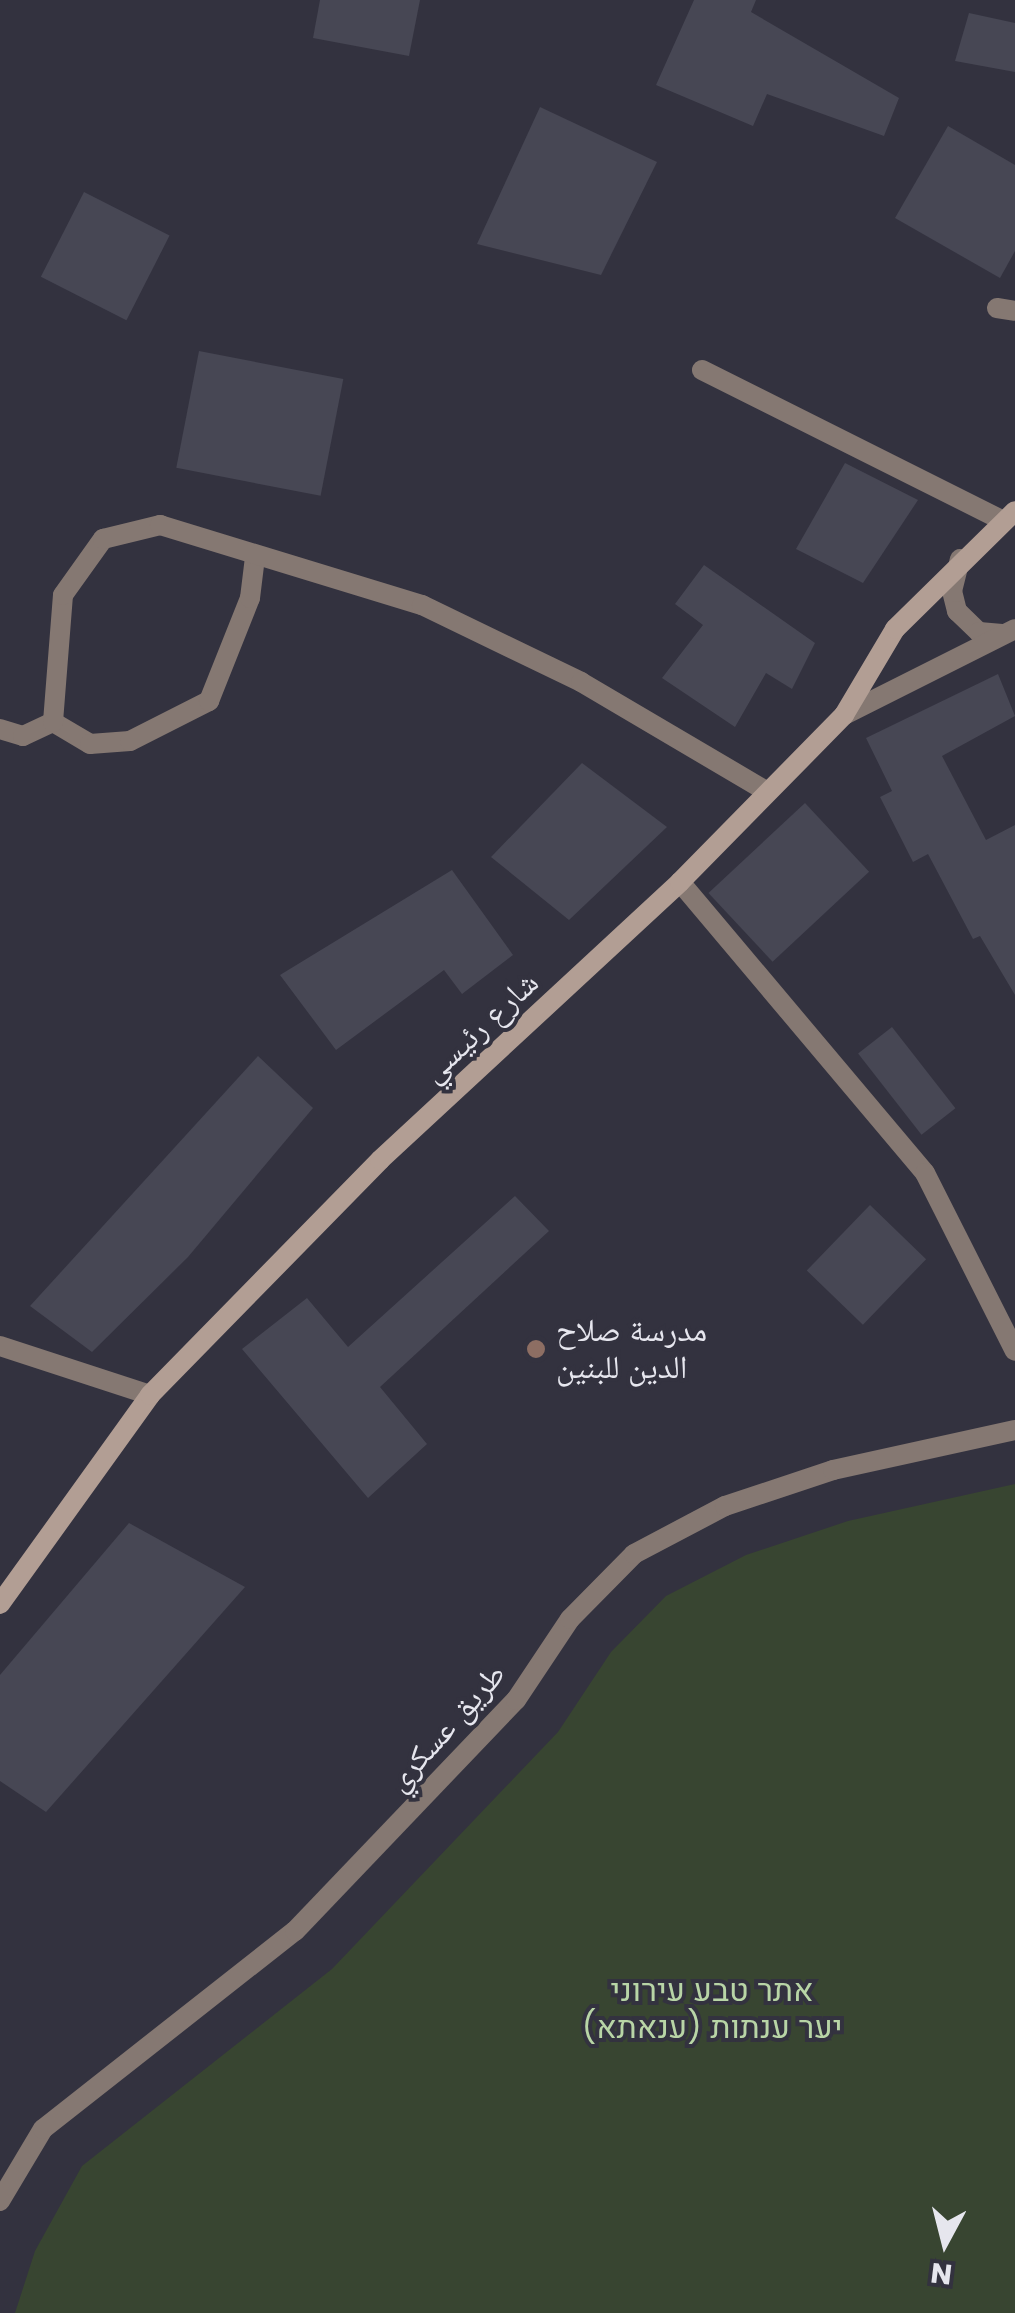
<!DOCTYPE html>
<html>
<head>
<meta charset="utf-8">
<style>
  body { margin:0 }
  #map { position:relative; width:1015px; height:2313px; overflow:hidden; background:#33323f; font-family:Poppins,"Noto Naskh Arabic",Heebo,sans-serif }
  div>[style] { position:absolute }
  .green>* { inset:0; background:#384531 }
  .building>* { inset:0; background:#474754; transform-origin:0 0 }
  .lane>* { height:20px; margin:-10px; padding:0 10px; transform-origin:10px; border-radius:10px; background:#857872 }
  .street>* { height:20px; margin:-10px; padding:0 10px; transform-origin:10px; border-radius:10px; background:#857872 }
  .secondary>* { height:20px; margin:-10px; padding:0 10px; transform-origin:10px; border-radius:10px; background:#b29e94 }
  .dots>* { width:28px; height:28px; translate:-50% -50%; box-sizing:border-box; border:5px solid #33323f; border-radius:50% }
  span { translate:-50% -50%; white-space:nowrap; text-align:center; line-height:1.15; -webkit-text-stroke:8px #33323f; paint-order:stroke }
  .street-label { font-size:32px; color:#e6e6ee }
  .poi-label { font-size:32px; color:#e6e6ee }
  .left { translate:0 -50%; text-align:left }
  .park-label { font-size:32px; color:#b8d5a6 }
  .north { position:absolute; left:895px; top:2193px; width:100px; height:100px; -webkit-text-stroke:8px #33323f; paint-order:stroke; rotate:187deg; font-size:28px; font-weight:700; line-height:40px; text-align:center; color:#e6e6ee }
  .north::after { content:''; display:block; margin:auto; width:35px; height:45px; background:#e6e6ee; clip-path:polygon(50% 0,100% 100%,50% 72%,0 100%) }
</style>
</head>
<body>
<div id="map">
  <div class="green">
    <i style="clip-path:polygon(1015px 1484px,1015px 2313px,15px 2313px,35px 2251px,82px 2166px,332px 1969px,558px 1732px,611px 1652px,666px 1596px,746px 1555px,848px 1521px)"></i>
  </div>
  <div class="building">
    <i style="clip-path:polygon(320px 0,420px 0,409px 56px,313px 38px)"></i>
    <i style="clip-path:polygon(694px 0,756px 0,751px 12px,899px 98px,884px 136px,767px 94px,753px 126px,656px 85px)"></i>
    <i style="clip-path:polygon(969px 13px,1015px 23px,1015px 72px,955px 61px)"></i>
    <i style="clip-path:polygon(540px 107px,657px 162px,601px 275px,477px 244px)"></i>
    <i style="clip-path:polygon(948px 126px,1015px 165px,1015px 251px,1000px 278px,895px 218px)"></i>
    <i style="left:84px;top:192px;width:96px;height:95px;rotate:27deg"></i>
    <i style="left:199px;top:351px;width:147px;height:119px;rotate:11deg"></i>
    <i style="clip-path:polygon(845px 463px,918px 500px,863px 583px,796px 549px)"></i>
    <i style="clip-path:polygon(704px 565px,815px 643px,792px 689px,766px 673px,735px 727px,662px 678px,703px 625px,675px 604px)"></i>
    <i style="clip-path:polygon(998px 674px,1015px 716px,942px 756px,986px 840px,1015px 825px,1015px 995px,980px 936px,973px 939px,928px 854px,913px 862px,880px 797px,892px 791px,866px 738px)"></i>
    <i style="clip-path:polygon(582px 763px,667px 827px,569px 920px,491px 857px)"></i>
    <i style="left:805px;top:803px;width:94px;height:132px;rotate:47deg"></i>
    <i style="clip-path:polygon(452px 870px,513px 955px,462px 994px,444px 970px,336px 1050px,280px 975px)"></i>
    <i style="left:892px;top:1027px;width:103px;height:43px;rotate:52deg"></i>
    <i style="clip-path:polygon(258px 1056px,313px 1108px,188px 1257px,92px 1352px,30px 1306px)"></i>
    <i style="clip-path:polygon(515px 1196px,549px 1231px,380px 1387px,427px 1444px,368px 1498px,242px 1349px,307px 1298px,348px 1347px)"></i>
    <i style="left:870px;top:1205px;width:78px;height:91px;rotate:44deg"></i>
    <i style="clip-path:polygon(129px 1523px,245px 1587px,46px 1812px,0 1781px,0 1675px)"></i>
  </div>
  <div class="lane">
    <i style="left:0;top:2201px;width:84px;rotate:-59.2deg"></i>
    <i style="left:43px;top:2129px;width:320px;rotate:-38.2deg"></i>
    <i style="left:295px;top:1931px;width:320px;rotate:-46.3deg"></i>
    <i style="left:516px;top:1700px;width:97px;rotate:-56.3deg"></i>
    <i style="left:570px;top:1619px;width:91px;rotate:-45.4deg"></i>
    <i style="left:634px;top:1554px;width:103px;rotate:-27.8deg"></i>
    <i style="left:725px;top:1506px;width:114px;rotate:-18.4deg"></i>
    <i style="left:833px;top:1470px;width:186px;rotate:-12.4deg"></i>
  </div>
  <div class="street">
    <i style="left:997px;top:308px;width:18px;rotate:9deg"></i>
    <i style="left:702px;top:370px;width:335px;rotate:26.6deg"></i>
    <i style="left:960px;top:559px;width:33px;rotate:104deg"></i>
    <i style="left:952px;top:591px;width:21px;rotate:76deg"></i>
    <i style="left:957px;top:611px;width:30px;rotate:44deg"></i>
    <i style="left:979px;top:632px;width:23px;rotate:5deg"></i>
    <i style="left:844px;top:715px;width:191px;rotate:-26.7deg"></i>
    <i style="left:53px;top:722px;width:43px;rotate:30.7deg"></i>
    <i style="left:90px;top:744px;width:40px;rotate:-4.3deg"></i>
    <i style="left:130px;top:741px;width:89px;rotate:-26.9deg"></i>
    <i style="left:209px;top:701px;width:111px;rotate:-68.3deg"></i>
    <i style="left:250px;top:598px;width:39px;rotate:-83deg"></i>
    <i style="left:0;top:729px;width:24px;rotate:17deg"></i>
    <i style="left:23px;top:736px;width:33px;rotate:-25deg"></i>
    <i style="left:53px;top:722px;width:127px;rotate:-85.5deg"></i>
    <i style="left:63px;top:595px;width:69px;rotate:-54.5deg"></i>
    <i style="left:103px;top:539px;width:59px;rotate:-13.8deg"></i>
    <i style="left:160px;top:525px;width:274px;rotate:17deg"></i>
    <i style="left:422px;top:605px;width:177px;rotate:25.8deg"></i>
    <i style="left:581px;top:682px;width:212px;rotate:30.5deg"></i>
    <i style="left:680px;top:882px;width:380px;rotate:49.9deg"></i>
    <i style="left:925px;top:1173px;width:199px;rotate:63.2deg"></i>
    <i style="left:0;top:1346px;width:158px;rotate:18.1deg"></i>
  </div>
  <div class="secondary">
    <i style="left:0;top:1604px;width:257px;rotate:-54.3deg"></i>
    <i style="left:150px;top:1395px;width:329px;rotate:-45.6deg"></i>
    <i style="left:380px;top:1160px;width:409px;rotate:-42.8deg"></i>
    <i style="left:680px;top:882px;width:234px;rotate:-45.5deg"></i>
    <i style="left:844px;top:715px;width:100px;rotate:-59.3deg"></i>
    <i style="left:895px;top:629px;width:168px;rotate:-44.5deg"></i>
  </div>
  <div class="dots">
    <i style="left:536px;top:1349px;background:#8d6e63"></i>
  </div>
  <div class="street-label">
    <span style="left:480px;top:1027px;rotate:-43deg">شارع رئيسي</span>
    <span style="left:446px;top:1727px;rotate:-48deg">طريق عسكري</span>
  </div>
  <div class="poi-label">
    <span class="left" style="left:556px;top:1349px">مدرسة صلاح<br>الدين للبنين</span>
  </div>
  <div class="park-label">
    <span style="left:712px;top:2009px">אתר טבע עירוני<br>יער ענתות (ענאתא)</span>
  </div>
  <div class="north">N</div>
</div>
</body>
</html>
